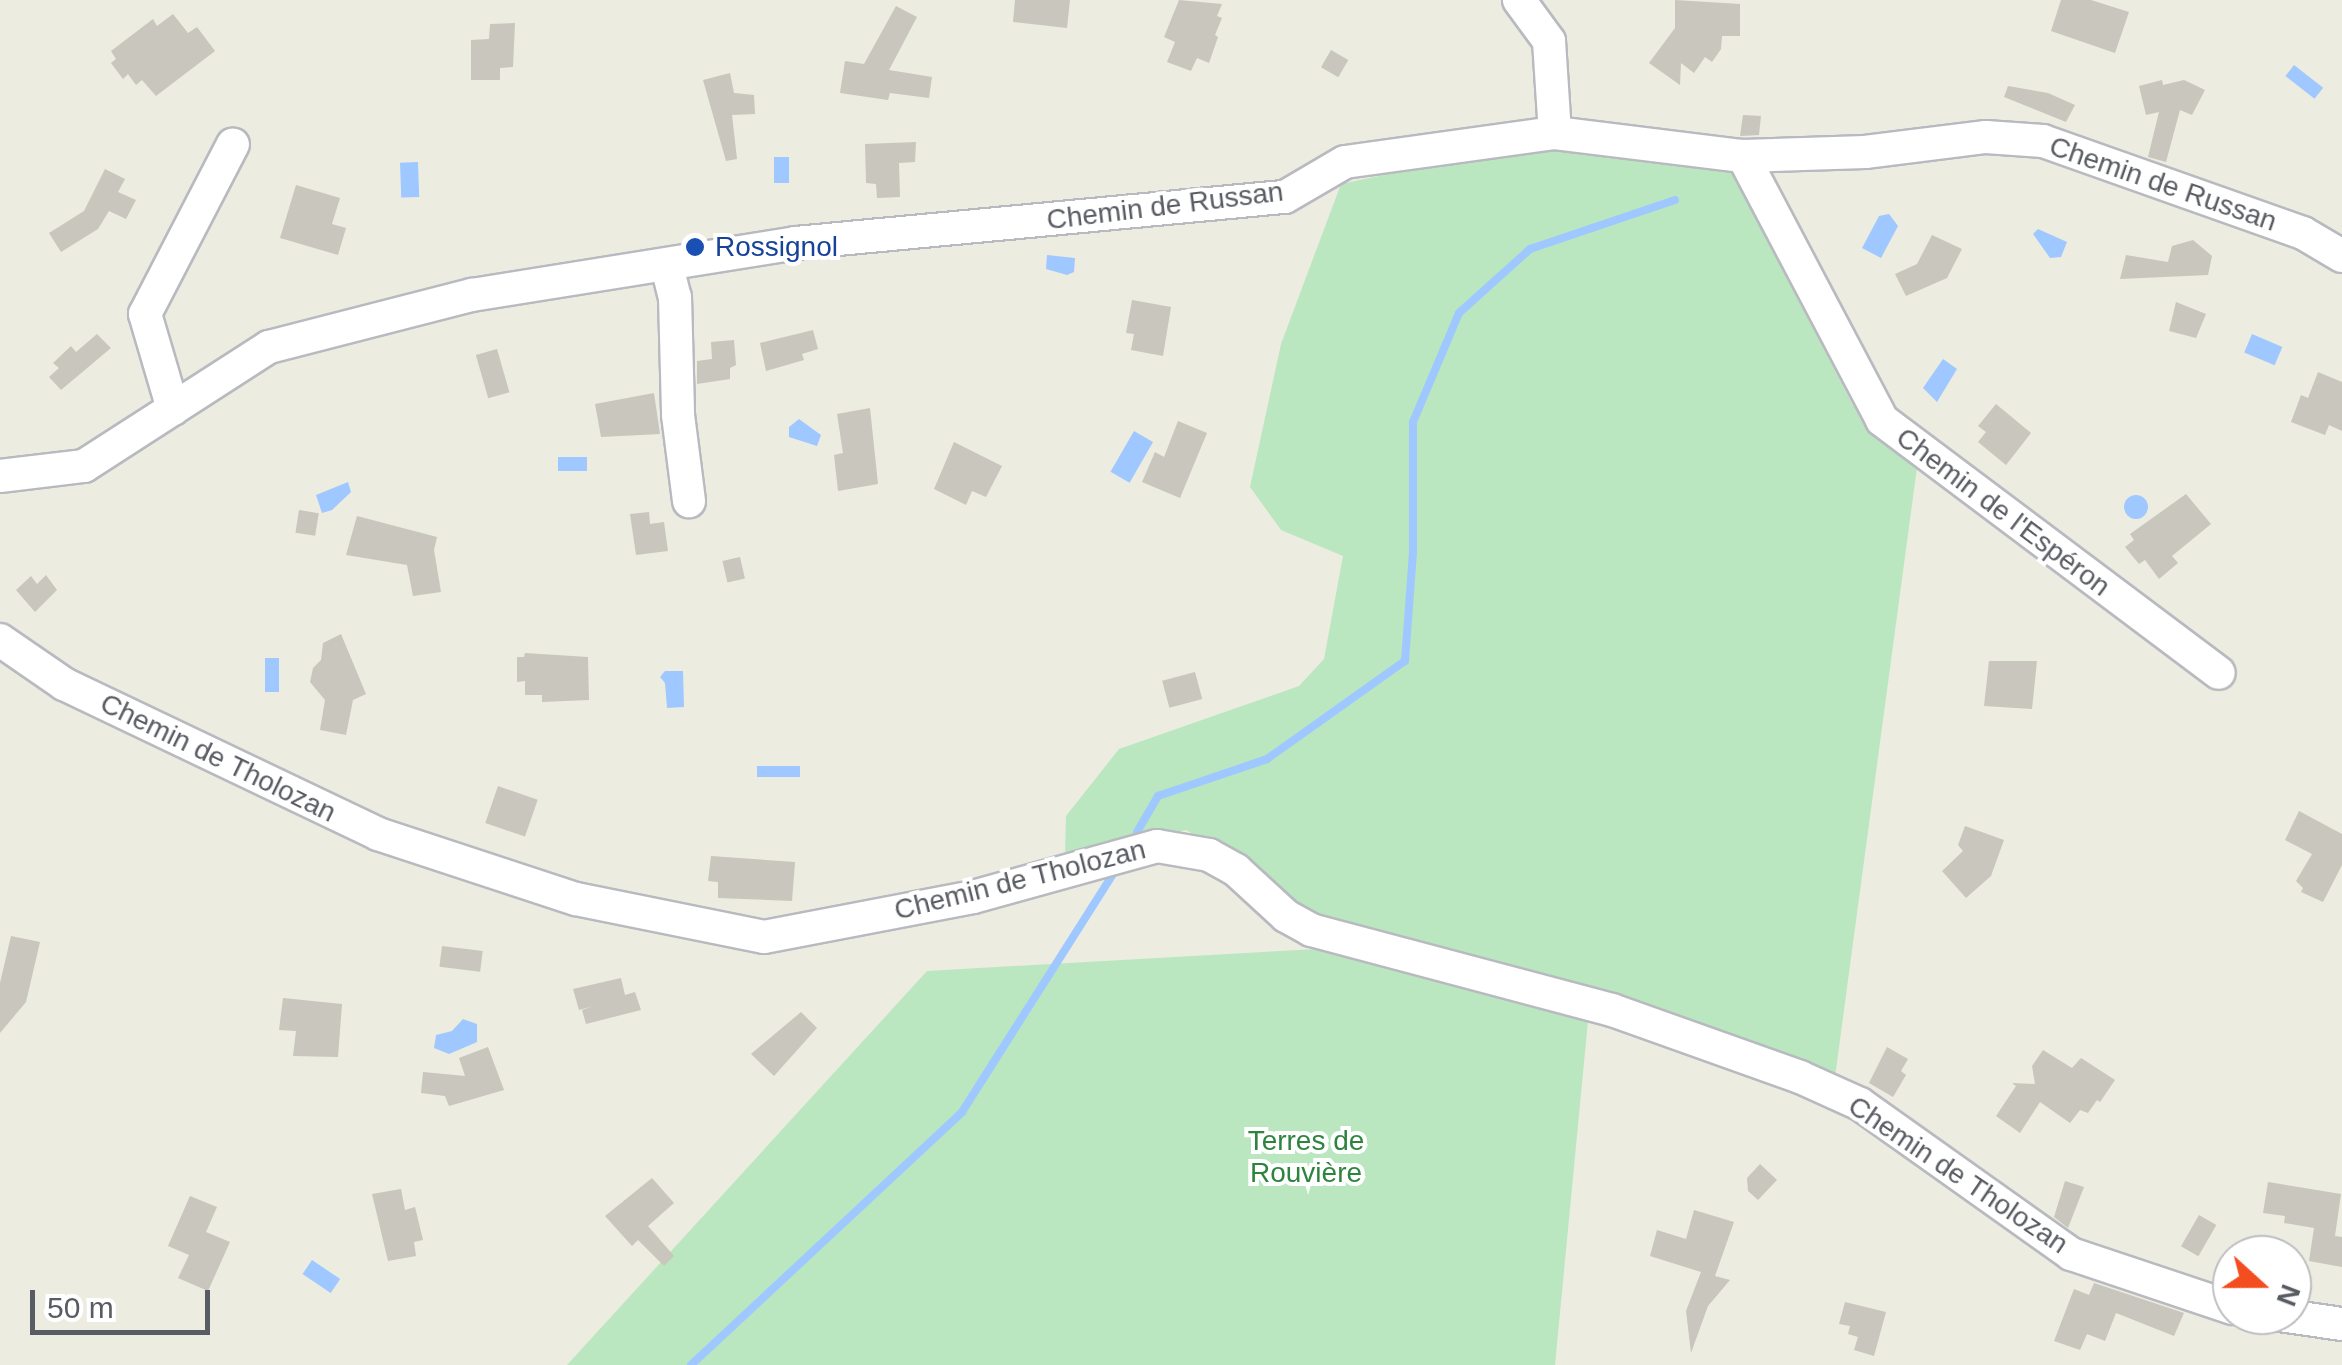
<!DOCTYPE html>
<html>
<head>
<meta charset="utf-8">
<style>
  body { margin:0 }
  #map { position:relative; width:2342px; height:1365px; overflow:hidden; background:#edece0; font-family:Helvetica,sans-serif }
  div>[style] { position:absolute }
  .green>* { inset:0; background:#bae7c0 }
  .water>* { inset:0; background:#9ec8ff; transform-origin:0 0 }
  .round { border-radius:50% }
  .stream>* { height:8px; margin:-4px; padding:0 4px; transform-origin:4px; border-radius:4px; background:#9ec8ff }
  .building>* { inset:0; background:#c8c6bd; transform-origin:0 0 }
  .roads { filter:drop-shadow(2px 0 #b8bac0) drop-shadow(-2px 0 #b8bac0) drop-shadow(0 2px #b8bac0) drop-shadow(0 -2px #b8bac0) }
  .minor>* { height:32px; margin:-16px; padding:0 16px; transform-origin:16px; border-radius:16px; background:#fff }
  .dots>* { width:28px; height:28px; translate:-50% -50%; box-sizing:border-box; border:5px solid #fff; border-radius:50% }
  span { translate:-50% -50%; white-space:nowrap; text-align:center; line-height:1.15; -webkit-text-stroke:8px #fff; paint-order:stroke }
  .street-label { font-size:28px; color:#595c62 }
  .transit-label { font-size:28px; color:#164399 }
  .left { translate:0 -50%; text-align:left }
  .park-label { font-size:28px; color:#2e843f }
  .north { position:absolute; left:2212px; top:1235px; width:100px; height:100px; box-sizing:border-box; background:#fff; border:2px solid #bdbec0; border-radius:50%; rotate:111deg; font-size:28px; font-weight:700; line-height:40px; text-align:center; color:#595c62 }
  .north::after { content:''; display:block; margin:auto; width:35px; height:45px; background:#f34d20; clip-path:polygon(50% 0,100% 100%,50% 72%,0 100%) }
  .scale { position:absolute; left:30px; top:1290px; width:180px; height:45px; box-sizing:border-box; border:5px solid #595c62; border-top:0; padding-left:12px; font-size:30px; line-height:35px; white-space:nowrap; color:#595c62; -webkit-text-stroke:8px #fff; paint-order:stroke }
</style>
</head>
<body>
<div id="map">
  <div class="green">
    <i style="clip-path:polygon(1566px 145px,1728px 166px,1853px 405px,1918px 460px,1835px 1077px,1301px 913px,1244px 863px,1186px 830px,1065px 854px,1066px 816px,1119px 749px,1299px 686px,1324px 659px,1343px 556px,1281px 530px,1250px 487px,1281px 344px,1341px 184px,1511px 148px)"></i>
    <i style="clip-path:polygon(1334px 948px,1588px 1021px,1555px 1365px,567px 1365px,927px 971px)"></i>
  </div>
  <div class="water">
    <i style="left:2294px;top:65px;width:37px;height:14px;rotate:38deg"></i>
    <i style="left:774px;top:157px;width:15px;height:26px"></i>
    <i style="left:418px;top:162px;width:35px;height:18px;rotate:88deg"></i>
    <i style="clip-path:polygon(1889px 214px,1898px 226px,1881px 258px,1862px 248px,1879px 216px)"></i>
    <i style="clip-path:polygon(2038px 229px,2067px 242px,2061px 257px,2050px 258px,2033px 234px)"></i>
    <i style="clip-path:polygon(1047px 255px,1075px 258px,1074px 272px,1067px 275px,1046px 269px)"></i>
    <i style="left:2252px;top:334px;width:33px;height:20px;rotate:23deg"></i>
    <i style="clip-path:polygon(1943px 359px,1957px 369px,1937px 402px,1923px 388px)"></i>
    <i style="clip-path:polygon(799px 419px,821px 435px,817px 446px,789px 437px,789px 427px)"></i>
    <i style="left:1134px;top:431px;width:22px;height:47px;rotate:30deg"></i>
    <i style="left:558px;top:457px;width:29px;height:14px"></i>
    <i style="clip-path:polygon(348px 482px,351px 492px,332px 510px,322px 513px,316px 495px)"></i>
    <i class="round" style="left:2124px;top:495px;width:24px;height:24px"></i>
    <i style="left:265px;top:658px;width:14px;height:34px"></i>
    <i style="clip-path:polygon(665px 671px,683px 671px,684px 707px,667px 708px,665px 683px,660px 677px)"></i>
    <i style="left:757px;top:766px;width:43px;height:11px"></i>
    <i style="clip-path:polygon(463px 1019px,477px 1024px,477px 1042px,449px 1054px,434px 1048px,436px 1035px,452px 1031px)"></i>
    <i style="left:312px;top:1260px;width:34px;height:17px;rotate:34deg"></i>
  </div>
  <div class="stream">
    <i style="left:1137px;top:832px;width:42px;rotate:-59.7deg"></i>
    <i style="left:1158px;top:796px;width:115px;rotate:-18.7deg"></i>
    <i style="left:1267px;top:759px;width:169px;rotate:-35.4deg"></i>
    <i style="left:1405px;top:661px;width:108px;rotate:-85.8deg"></i>
    <i style="left:1413px;top:553px;width:131px;rotate:-90deg"></i>
    <i style="left:1413px;top:422px;width:118px;rotate:-67.1deg"></i>
    <i style="left:1459px;top:313px;width:96px;rotate:-42deg"></i>
    <i style="left:1530px;top:249px;width:153px;rotate:-18.7deg"></i>
    <i style="left:691px;top:1365px;width:371px;rotate:-43deg"></i>
    <i style="left:962px;top:1112px;width:282px;rotate:-57.6deg"></i>
  </div>
  <div class="building">
    <i style="clip-path:polygon(1015px 0,1070px 0,1067px 28px,1013px 22px)"></i>
    <i style="clip-path:polygon(1179px 0,1222px 4px,1217px 16px,1222px 18px,1215px 35px,1218px 37px,1209px 63px,1197px 58px,1191px 71px,1167px 62px,1175px 42px,1164px 37px)"></i>
    <i style="clip-path:polygon(1675px 0,1740px 4px,1740px 36px,1722px 36px,1721px 49px,1712px 62px,1705px 57px,1694px 73px,1681px 63px,1680px 85px,1649px 63px,1675px 28px)"></i>
    <i style="clip-path:polygon(2061px 0,2091px 0,2129px 12px,2115px 53px,2051px 31px)"></i>
    <i style="clip-path:polygon(896px 6px,917px 17px,889px 70px,932px 77px,929px 98px,890px 93px,888px 100px,840px 93px,845px 61px,864px 64px)"></i>
    <i style="clip-path:polygon(173px 14px,188px 33px,197px 27px,215px 51px,156px 96px,142px 80px,136px 85px,128px 74px,123px 79px,111px 63px,116px 59px,111px 51px,153px 19px,157px 26px)"></i>
    <i style="clip-path:polygon(515px 23px,513px 67px,500px 68px,500px 80px,471px 80px,471px 40px,489px 39px,490px 24px)"></i>
    <i style="left:1331px;top:50px;width:20px;height:20px;rotate:30deg"></i>
    <i style="clip-path:polygon(730px 73px,734px 93px,754px 95px,755px 114px,732px 115px,737px 159px,726px 161px,703px 80px)"></i>
    <i style="clip-path:polygon(2162px 80px,2163px 85px,2184px 80px,2205px 90px,2192px 115px,2180px 110px,2166px 162px,2148px 157px,2159px 112px,2146px 115px,2139px 86px)"></i>
    <i style="clip-path:polygon(2008px 86px,2048px 93px,2075px 105px,2066px 122px,2004px 97px)"></i>
    <i style="clip-path:polygon(1743px 115px,1761px 116px,1759px 135px,1740px 136px)"></i>
    <i style="clip-path:polygon(916px 142px,915px 162px,899px 163px,900px 197px,877px 198px,876px 184px,866px 183px,865px 144px)"></i>
    <i style="clip-path:polygon(105px 169px,125px 179px,118px 192px,136px 200px,126px 219px,109px 211px,98px 229px,61px 252px,49px 233px,84px 211px)"></i>
    <i style="clip-path:polygon(296px 185px,340px 198px,332px 224px,346px 228px,338px 255px,280px 238px)"></i>
    <i style="clip-path:polygon(1932px 235px,1962px 249px,1947px 278px,1906px 296px,1895px 274px,1917px 264px)"></i>
    <i style="clip-path:polygon(2193px 240px,2212px 256px,2208px 275px,2120px 279px,2126px 255px,2168px 262px,2172px 246px)"></i>
    <i style="clip-path:polygon(1132px 300px,1171px 307px,1163px 356px,1131px 350px,1134px 334px,1126px 333px)"></i>
    <i style="clip-path:polygon(2176px 302px,2206px 314px,2196px 338px,2169px 331px)"></i>
    <i style="clip-path:polygon(813px 330px,818px 349px,802px 354px,804px 360px,766px 371px,760px 343px)"></i>
    <i style="clip-path:polygon(97px 334px,111px 348px,61px 390px,49px 377px,59px 368px,53px 363px,71px 346px,76px 352px)"></i>
    <i style="clip-path:polygon(734px 340px,736px 365px,730px 368px,730px 379px,697px 384px,697px 361px,712px 359px,711px 342px)"></i>
    <i style="left:497px;top:349px;width:45px;height:22px;rotate:74deg"></i>
    <i style="clip-path:polygon(2318px 372px,2342px 382px,2342px 431px,2329px 425px,2325px 435px,2291px 422px,2301px 395px,2308px 398px)"></i>
    <i style="clip-path:polygon(654px 393px,660px 434px,601px 437px,595px 404px)"></i>
    <i style="clip-path:polygon(1996px 404px,2031px 433px,2006px 465px,1978px 442px,1986px 432px,1978px 426px)"></i>
    <i style="clip-path:polygon(870px 408px,878px 484px,838px 491px,834px 455px,843px 453px,837px 414px)"></i>
    <i style="clip-path:polygon(1178px 421px,1207px 433px,1180px 498px,1142px 482px,1155px 452px,1164px 457px)"></i>
    <i style="clip-path:polygon(954px 442px,1002px 466px,986px 497px,972px 491px,966px 505px,934px 489px)"></i>
    <i style="clip-path:polygon(2186px 494px,2211px 524px,2172px 556px,2178px 563px,2159px 579px,2145px 560px,2139px 564px,2125px 547px,2134px 540px,2130px 534px)"></i>
    <i style="left:299px;top:510px;width:20px;height:23px;rotate:9deg"></i>
    <i style="clip-path:polygon(649px 512px,650px 524px,664px 522px,668px 551px,636px 555px,630px 514px)"></i>
    <i style="clip-path:polygon(357px 516px,437px 537px,434px 550px,441px 592px,413px 596px,407px 565px,346px 555px)"></i>
    <i style="left:740px;top:557px;width:22px;height:18px;rotate:77deg"></i>
    <i style="clip-path:polygon(46px 575px,57px 590px,35px 612px,16px 590px,31px 576px,37px 584px)"></i>
    <i style="clip-path:polygon(341px 634px,366px 694px,353px 700px,346px 735px,320px 730px,325px 700px,310px 682px,313px 668px,321px 660px,323px 643px)"></i>
    <i style="clip-path:polygon(525px 653px,588px 657px,589px 700px,542px 702px,542px 695px,525px 695px,525px 681px,517px 682px,517px 657px,524px 657px)"></i>
    <i style="clip-path:polygon(1989px 661px,2037px 661px,2032px 709px,1984px 706px)"></i>
    <i style="left:1195px;top:672px;width:28px;height:34px;rotate:75deg"></i>
    <i style="left:498px;top:786px;width:42px;height:39px;rotate:19deg"></i>
    <i style="clip-path:polygon(2299px 811px,2342px 834px,2342px 865px,2323px 902px,2301px 892px,2303px 888px,2296px 881px,2312px 854px,2285px 840px)"></i>
    <i style="clip-path:polygon(1965px 826px,2004px 840px,1991px 876px,1966px 898px,1942px 871px,1963px 851px,1958px 845px)"></i>
    <i style="clip-path:polygon(711px 856px,795px 862px,792px 901px,718px 898px,718px 882px,708px 881px)"></i>
    <i style="clip-path:polygon(11px 936px,40px 942px,26px 1002px,0 1033px,0 983px)"></i>
    <i style="left:442px;top:946px;width:41px;height:21px;rotate:7deg"></i>
    <i style="clip-path:polygon(621px 978px,625px 995px,635px 992px,641px 1010px,586px 1024px,582px 1010px,593px 1006px,579px 1010px,573px 989px)"></i>
    <i style="clip-path:polygon(283px 998px,342px 1004px,338px 1057px,293px 1056px,296px 1031px,279px 1030px)"></i>
    <i style="clip-path:polygon(801px 1012px,817px 1028px,774px 1076px,751px 1054px)"></i>
    <i style="clip-path:polygon(488px 1047px,504px 1090px,449px 1106px,445px 1096px,421px 1093px,423px 1072px,465px 1076px,459px 1058px)"></i>
    <i style="clip-path:polygon(1887px 1047px,1908px 1059px,1901px 1071px,1906px 1075px,1893px 1097px,1869px 1083px)"></i>
    <i style="clip-path:polygon(2043px 1050px,2072px 1068px,2081px 1058px,2115px 1080px,2100px 1102px,2097px 1100px,2088px 1113px,2080px 1110px,2070px 1123px,2040px 1102px,2020px 1133px,1996px 1116px,2016px 1086px,2012px 1083px,2035px 1084px,2032px 1066px)"></i>
    <i style="clip-path:polygon(1760px 1164px,1777px 1180px,1758px 1200px,1748px 1191px,1747px 1178px)"></i>
    <i style="clip-path:polygon(652px 1178px,674px 1203px,648px 1226px,674px 1256px,664px 1266px,638px 1240px,632px 1246px,605px 1216px)"></i>
    <i style="clip-path:polygon(2065px 1181px,2084px 1187px,2068px 1228px,2054px 1217px)"></i>
    <i style="clip-path:polygon(2268px 1182px,2341px 1194px,2335px 1236px,2342px 1237px,2342px 1267px,2309px 1261px,2314px 1228px,2284px 1223px,2285px 1216px,2263px 1213px)"></i>
    <i style="clip-path:polygon(401px 1189px,405px 1210px,415px 1207px,423px 1240px,414px 1242px,416px 1256px,388px 1261px,372px 1194px)"></i>
    <i style="clip-path:polygon(190px 1196px,217px 1207px,206px 1232px,230px 1242px,208px 1291px,178px 1278px,189px 1255px,168px 1246px)"></i>
    <i style="clip-path:polygon(1694px 1210px,1734px 1222px,1715px 1276px,1730px 1280px,1708px 1306px,1691px 1353px,1686px 1311px,1701px 1272px,1650px 1256px,1657px 1230px,1686px 1239px)"></i>
    <i style="left:2199px;top:1215px;width:20px;height:36px;rotate:30deg"></i>
    <i style="clip-path:polygon(2094px 1283px,2184px 1313px,2174px 1336px,2116px 1313px,2105px 1341px,2087px 1334px,2080px 1350px,2054px 1341px,2074px 1289px,2089px 1295px)"></i>
    <i style="clip-path:polygon(1845px 1302px,1886px 1312px,1874px 1356px,1854px 1350px,1858px 1337px,1848px 1334px,1850px 1326px,1839px 1324px)"></i>
  </div>
  <div class="roads">
    <div class="minor">
      <i style="left:1519px;top:0;width:51px;rotate:53.8deg"></i>
      <i style="left:1549px;top:41px;width:92px;rotate:86.3deg"></i>
      <i style="left:1743px;top:156px;width:298px;rotate:62.2deg"></i>
      <i style="left:1882px;top:420px;width:421px;rotate:36.9deg"></i>
      <i style="left:667px;top:266px;width:32px;rotate:76deg"></i>
      <i style="left:675px;top:297px;width:118px;rotate:88.5deg"></i>
      <i style="left:678px;top:415px;width:87px;rotate:82.7deg"></i>
      <i style="left:173px;top:409px;width:99px;rotate:-106.4deg"></i>
      <i style="left:145px;top:314px;width:191px;rotate:-62.6deg"></i>
      <i style="left:0;top:476px;width:85px;rotate:-6.8deg"></i>
      <i style="left:84px;top:466px;width:220px;rotate:-32.8deg"></i>
      <i style="left:269px;top:347px;width:210px;rotate:-14.4deg"></i>
      <i style="left:472px;top:295px;width:328px;rotate:-9.1deg"></i>
      <i style="left:796px;top:243px;width:491px;rotate:-5.4deg"></i>
      <i style="left:1285px;top:197px;width:69px;rotate:-30.3deg"></i>
      <i style="left:1345px;top:162px;width:212px;rotate:-7.9deg"></i>
      <i style="left:1555px;top:133px;width:189px;rotate:7deg"></i>
      <i style="left:1743px;top:156px;width:122px;rotate:-1.9deg"></i>
      <i style="left:1865px;top:152px;width:122px;rotate:-7.1deg"></i>
      <i style="left:1986px;top:137px;width:57px;rotate:4deg"></i>
      <i style="left:2043px;top:141px;width:276px;rotate:19.5deg"></i>
      <i style="left:2303px;top:233px;width:45px;rotate:30.5deg"></i>
      <i style="left:0;top:640px;width:78px;rotate:34.5deg"></i>
      <i style="left:64px;top:684px;width:348px;rotate:25.5deg"></i>
      <i style="left:378px;top:834px;width:208px;rotate:18.2deg"></i>
      <i style="left:576px;top:899px;width:192px;rotate:11.4deg"></i>
      <i style="left:764px;top:937px;width:213px;rotate:-10.8deg"></i>
      <i style="left:973px;top:897px;width:191px;rotate:-15.5deg"></i>
      <i style="left:1157px;top:846px;width:53px;rotate:9.8deg"></i>
      <i style="left:1209px;top:855px;width:31px;rotate:29deg"></i>
      <i style="left:1236px;top:870px;width:68px;rotate:42.6deg"></i>
      <i style="left:1286px;top:916px;width:29px;rotate:29deg"></i>
      <i style="left:1311px;top:930px;width:311px;rotate:14.9deg"></i>
      <i style="left:1612px;top:1010px;width:200px;rotate:19.6deg"></i>
      <i style="left:1800px;top:1077px;width:66px;rotate:24.2deg"></i>
      <i style="left:1860px;top:1104px;width:259px;rotate:35.4deg"></i>
      <i style="left:2071px;top:1254px;width:170px;rotate:18.5deg"></i>
      <i style="left:2280px;top:1315px;width:63px;rotate:8.3deg"></i>
    </div>
  </div>
  <div class="dots">
    <i style="left:695px;top:247px;background:#1a4fb4"></i>
  </div>
  <div class="street-label">
    <span style="left:2163px;top:184px;rotate:19deg">Chemin de Russan</span>
    <span style="left:1165px;top:206px;rotate:-7deg">Chemin de Russan</span>
    <span style="left:2003px;top:512px;rotate:37deg">Chemin de l'Espéron</span>
    <span style="left:218px;top:758px;rotate:26deg">Chemin de Tholozan</span>
    <span style="left:1020px;top:880px;rotate:-14deg">Chemin de Tholozan</span>
    <span style="left:1958px;top:1175px;rotate:34deg">Chemin de Tholozan</span>
  </div>
  <div class="transit-label">
    <span class="left" style="left:715px;top:247px">Rossignol</span>
  </div>
  <div class="park-label">
    <span style="left:1306px;top:1157px">Terres de<br>Rouvière</span>
  </div>
  <div class="north">N</div>
  <div class="scale">50 m</div>
</div>
</body>
</html>
